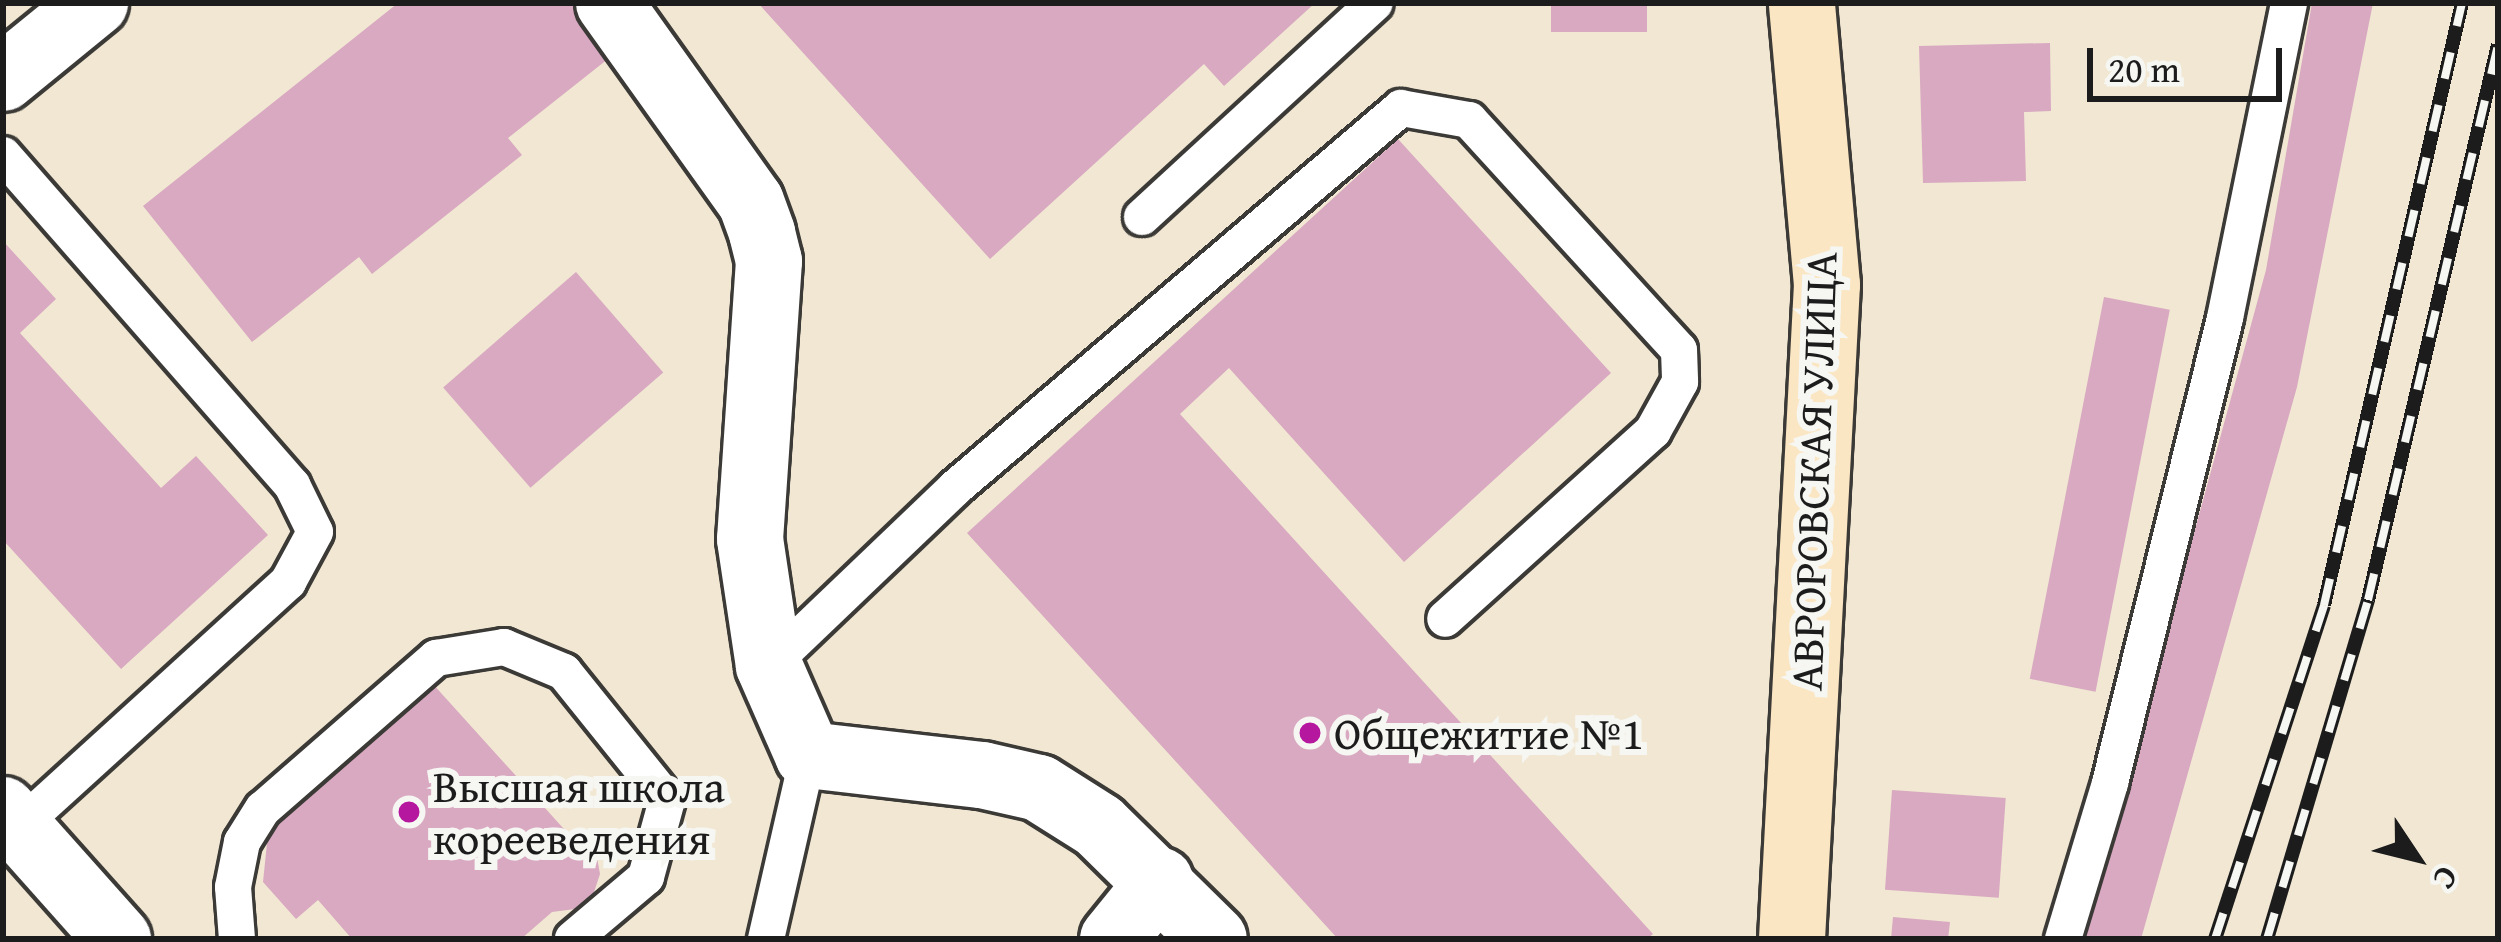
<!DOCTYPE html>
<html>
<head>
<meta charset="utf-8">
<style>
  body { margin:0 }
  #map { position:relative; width:2501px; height:942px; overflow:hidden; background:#f1e7d2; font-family:"Gentium Book Plus",serif }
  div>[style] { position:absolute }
  .building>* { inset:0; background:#d8a9c1; transform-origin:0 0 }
  .roads { filter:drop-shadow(3px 0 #3c3a37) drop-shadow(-3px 0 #3c3a37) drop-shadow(0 3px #3c3a37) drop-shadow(0 -3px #3c3a37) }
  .lane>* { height:36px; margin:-18px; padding:0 18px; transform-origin:18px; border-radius:18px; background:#fff }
  .street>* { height:66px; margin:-33px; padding:0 33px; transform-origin:33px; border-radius:33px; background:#fff }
  .secondary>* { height:66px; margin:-33px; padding:0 33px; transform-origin:33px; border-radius:33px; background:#fbe6c4 }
  .rail>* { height:14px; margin-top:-7px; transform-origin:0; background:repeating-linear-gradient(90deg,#f6f6f2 0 27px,#1c1c1c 0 54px); box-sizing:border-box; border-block:3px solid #1c1c1c }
  .dots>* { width:33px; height:33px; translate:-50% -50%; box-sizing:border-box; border:6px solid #f6f6f2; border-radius:50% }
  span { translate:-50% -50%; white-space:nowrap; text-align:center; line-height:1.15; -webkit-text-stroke:12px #f6f6f2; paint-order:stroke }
  .street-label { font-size:45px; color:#1c1c1c }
  .poi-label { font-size:45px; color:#1c1c1c }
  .left { translate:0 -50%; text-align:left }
  .frame { position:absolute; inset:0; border:6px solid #1c1c1c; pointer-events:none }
  .north { position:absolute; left:2357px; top:798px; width:120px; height:120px; -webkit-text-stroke:9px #f6f6f2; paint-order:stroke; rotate:125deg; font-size:33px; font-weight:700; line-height:48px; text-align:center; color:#1c1c1c }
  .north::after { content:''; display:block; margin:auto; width:42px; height:54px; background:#1c1c1c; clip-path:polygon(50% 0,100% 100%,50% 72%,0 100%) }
  .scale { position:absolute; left:2087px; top:48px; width:195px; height:54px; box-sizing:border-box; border:6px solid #1c1c1c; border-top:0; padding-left:15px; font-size:36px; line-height:42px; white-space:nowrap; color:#1c1c1c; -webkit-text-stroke:9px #f6f6f2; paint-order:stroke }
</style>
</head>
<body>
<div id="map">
  <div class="building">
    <i style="clip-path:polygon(398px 3px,579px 3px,618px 51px,508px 138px,522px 155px,372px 274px,359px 257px,252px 342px,143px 206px)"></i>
    <i style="clip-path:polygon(758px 3px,1315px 3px,1224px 86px,1204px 64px,990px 259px)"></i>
    <i style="left:1551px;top:3px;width:96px;height:29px"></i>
    <i style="clip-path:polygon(2312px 3px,2373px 3px,2297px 387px,2141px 939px,2083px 939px,2266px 270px)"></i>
    <i style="clip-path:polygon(2050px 43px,2051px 111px,2024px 112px,2026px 181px,1923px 183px,1919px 46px)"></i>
    <i style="clip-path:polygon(1398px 139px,1611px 373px,1404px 562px,1229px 368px,1180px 414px,1653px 934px,1647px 939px,1338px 939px,967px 533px)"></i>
    <i style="clip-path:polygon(3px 241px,56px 299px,20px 333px,161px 488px,196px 456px,268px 535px,121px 669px,3px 540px)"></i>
    <i style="left:576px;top:272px;width:133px;height:176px;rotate:49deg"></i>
    <i style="left:2104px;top:297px;width:67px;height:389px;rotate:11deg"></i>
    <i style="clip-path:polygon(432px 683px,563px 828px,596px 852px,600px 874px,592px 898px,575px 909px,552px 912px,521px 939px,352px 939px,318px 900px,296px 919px,263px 882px,272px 795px)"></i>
    <i style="left:1892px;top:790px;width:114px;height:100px;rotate:4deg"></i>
    <i style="clip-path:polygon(1893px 917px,1950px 922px,1948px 939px,1891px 939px)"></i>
  </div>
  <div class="roads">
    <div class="lane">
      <i style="left:3px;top:155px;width:439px;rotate:48.8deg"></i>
      <i style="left:292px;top:485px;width:52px;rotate:63.9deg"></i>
      <i style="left:315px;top:532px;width:57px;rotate:118.4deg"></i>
      <i style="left:288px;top:582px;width:365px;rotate:137.7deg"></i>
      <i style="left:1142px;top:217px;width:316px;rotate:-42.6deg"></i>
      <i style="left:769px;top:666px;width:257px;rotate:-43.7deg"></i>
      <i style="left:955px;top:488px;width:586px;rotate:-40.43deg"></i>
      <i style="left:1401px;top:108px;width:69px;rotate:10deg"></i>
      <i style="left:1469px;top:120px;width:311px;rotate:47.6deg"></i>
      <i style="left:1679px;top:350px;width:32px;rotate:88deg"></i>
      <i style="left:1680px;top:382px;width:56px;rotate:118.9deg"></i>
      <i style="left:1653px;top:431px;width:280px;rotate:137.9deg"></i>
      <i style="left:237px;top:939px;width:52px;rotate:-94.4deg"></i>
      <i style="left:233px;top:887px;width:46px;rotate:-78.7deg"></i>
      <i style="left:242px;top:842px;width:39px;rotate:-58deg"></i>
      <i style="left:263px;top:809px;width:230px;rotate:-41.1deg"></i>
      <i style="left:436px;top:658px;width:69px;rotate:-9.2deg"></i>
      <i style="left:504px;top:647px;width:65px;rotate:22.6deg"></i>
      <i style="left:564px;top:672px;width:164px;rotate:51.2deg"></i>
      <i style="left:667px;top:800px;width:80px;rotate:105.3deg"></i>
      <i style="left:646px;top:877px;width:96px;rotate:139.7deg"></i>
      <i style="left:766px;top:939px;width:189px;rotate:-77.1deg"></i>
      <i style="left:2063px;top:939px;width:163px;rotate:-73.2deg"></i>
      <i style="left:2110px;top:783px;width:479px;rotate:-76.1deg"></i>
      <i style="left:2225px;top:318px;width:321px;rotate:-78.5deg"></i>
    </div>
    <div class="street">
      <i style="left:609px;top:3px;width:244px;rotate:54.5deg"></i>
      <i style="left:751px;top:202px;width:33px;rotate:70deg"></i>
      <i style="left:762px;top:233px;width:29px;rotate:76deg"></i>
      <i style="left:769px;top:261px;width:279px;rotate:93.9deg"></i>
      <i style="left:750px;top:539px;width:128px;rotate:81.5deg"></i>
      <i style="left:769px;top:666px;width:97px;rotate:66.3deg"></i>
      <i style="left:808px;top:755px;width:175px;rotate:6.6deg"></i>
      <i style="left:982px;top:775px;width:58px;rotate:12.8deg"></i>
      <i style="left:1039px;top:788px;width:71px;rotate:32.3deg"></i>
      <i style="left:1099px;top:826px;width:161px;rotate:44.5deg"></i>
      <i style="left:3px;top:78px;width:119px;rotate:-39.2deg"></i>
      <i style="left:3px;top:810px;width:173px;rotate:48.3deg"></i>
      <i style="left:1113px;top:939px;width:75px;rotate:-51deg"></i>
    </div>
    <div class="secondary">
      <i style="left:1792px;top:939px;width:655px;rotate:-86.94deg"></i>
      <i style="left:1827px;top:285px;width:283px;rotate:-95.1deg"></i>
    </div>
  </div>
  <div class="rail">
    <i style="left:2215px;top:939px;width:351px;rotate:-71.9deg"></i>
    <i style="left:2324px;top:605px;width:618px;rotate:-77.09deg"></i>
    <i style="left:2267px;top:939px;width:354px;rotate:-73.4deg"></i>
    <i style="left:2368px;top:600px;width:570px;rotate:-76.82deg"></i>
  </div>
  <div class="dots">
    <i style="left:1310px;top:733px;background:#b5179e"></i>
    <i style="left:409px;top:812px;background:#b5179e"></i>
  </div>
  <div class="street-label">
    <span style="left:1813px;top:471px;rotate:-88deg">АВРОРОВСКАЯ УЛИЦА</span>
  </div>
  <div class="poi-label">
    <span class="left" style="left:1334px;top:733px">Общежитие №1</span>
    <span class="left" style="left:433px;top:812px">Высшая школа<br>корееведения</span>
  </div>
  <div class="frame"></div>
  <div class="north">С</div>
  <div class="scale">20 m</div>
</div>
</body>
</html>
